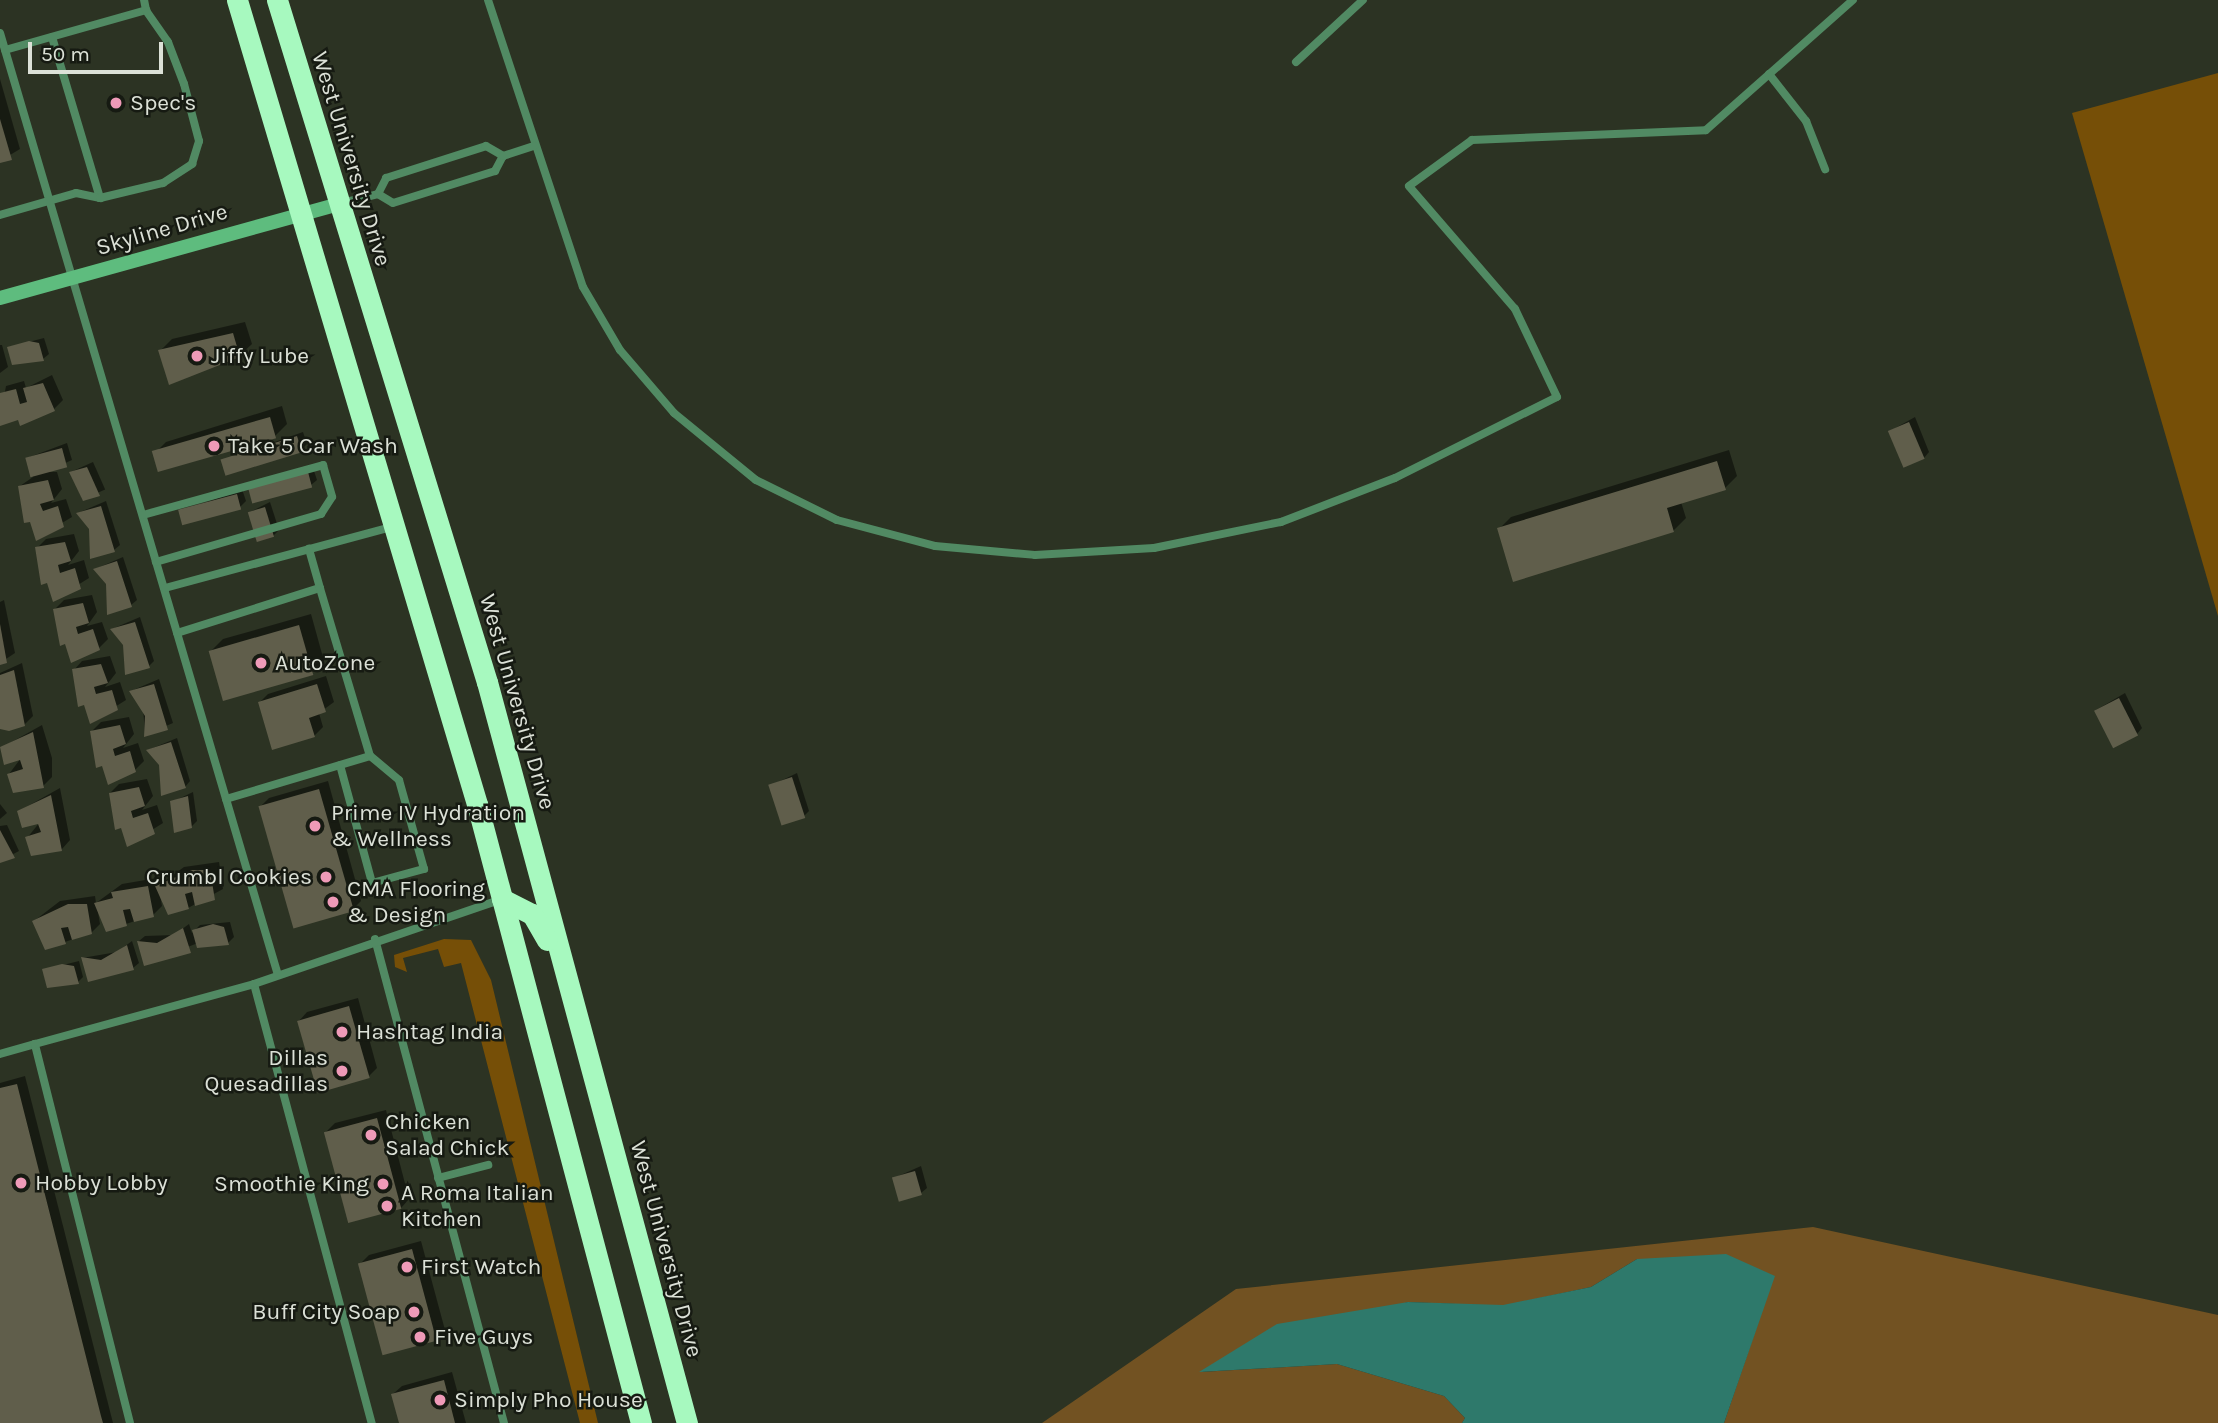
<!DOCTYPE html>
<html>
<head>
<meta charset="utf-8">
<style>
  body { margin:0 }
  #map { position:relative; width:2218px; height:1423px; overflow:hidden; background:#2c3323; font-family:Karla,sans-serif }
  div>[style] { position:absolute }
  .green>* { inset:0; background:#764f07 }
  .forest>* { inset:0; background:#725222 }
  .water>* { inset:0; background:#2e796b }
  .shadow>* { inset:0; background:#0007; transform-origin:0 0 }
  .building>* { inset:0; background:#605e4b; transform-origin:0 0 }
  .lane>* { height:8px; margin:-4px; padding:0 4px; transform-origin:4px; border-radius:4px; background:#518a63 }
  .secondary>* { height:14px; margin:-7px; padding:0 7px; transform-origin:7px; border-radius:7px; background:#5ebc7e }
  .highway>* { height:21px; margin:-10.5px; padding:0 10.5px; transform-origin:10.5px; border-radius:10.5px; background:#a7f9bf }
  .dots>* { width:19px; height:19px; translate:-50% -50%; box-sizing:border-box; border:4px solid #161a12; border-radius:50% }
  span { translate:-50% -50%; white-space:nowrap; text-align:center; line-height:1.15; -webkit-text-stroke:5px #161a12; paint-order:stroke }
  .poi-label { font-size:23px; color:#dce1d7 }
  .left { translate:0 -50%; text-align:left }
  .right { translate:-100% -50%; text-align:right }
  .street-label { font-size:23px; color:#dce1d7 }
  .scale { position:absolute; left:28px; top:42px; width:135px; height:32px; box-sizing:border-box; border:4px solid #dce1d7; border-top:0; padding-left:9px; font-size:21px; line-height:24px; white-space:nowrap; color:#dce1d7; -webkit-text-stroke:5px #161a12; paint-order:stroke }
</style>
</head>
<body>
<div id="map">
  <div class="green">
    <i style="clip-path:polygon(2218px 73px,2218px 616px,2072px 113px)"></i>
    <i style="clip-path:polygon(444px 939px,471px 940px,491px 980px,598px 1423px,580px 1423px,461px 963px,444px 967px,438px 949px,403px 958px,407px 972px,395px 967px,394px 955px)"></i>
  </div>
  <div class="forest">
    <i style="clip-path:polygon(1813px 1227px,2218px 1315px,2218px 1423px,1724px 1423px,1774px 1276px,1637px 1259px,1591px 1287px,1503px 1306px,1408px 1302px,1201px 1372px,1337px 1364px,1444px 1396px,1465px 1418px,1462px 1423px,1042px 1423px,1236px 1289px)"></i>
  </div>
  <div class="water">
    <i style="clip-path:polygon(1726px 1254px,1775px 1276px,1724px 1423px,1462px 1423px,1465px 1418px,1444px 1396px,1337px 1364px,1199px 1372px,1277px 1324px,1408px 1302px,1503px 1305px,1591px 1287px,1637px 1259px)"></i>
  </div>
  <div class="shadow">
    <i style="clip-path:polygon(0 79px,20px 149px,0 161px)"></i>
    <i style="clip-path:polygon(245px 322px,252px 344px,239px 356px,160px 351px,172px 339px)"></i>
    <i style="clip-path:polygon(44px 338px,49px 354px,43px 359px,9px 347px)"></i>
    <i style="clip-path:polygon(2px 345px,8px 367px,0 373px,0 345px)"></i>
    <i style="clip-path:polygon(52px 375px,63px 400px,54px 409px,0 417px,6px 386px,24px 381px,26px 388px)"></i>
    <i style="clip-path:polygon(282px 406px,287px 424px,275px 436px,154px 454px,166px 442px)"></i>
    <i style="clip-path:polygon(1915px 417px,1929px 452px,1924px 458px,1890px 431px)"></i>
    <i style="clip-path:polygon(303px 432px,307px 444px,301px 450px,223px 460px)"></i>
    <i style="clip-path:polygon(67px 443px,72px 460px,45px 472px,57px 472px,62px 489px,51px 503px,66px 499px,72px 517px,37px 538px,20px 486px,33px 477px,27px 458px)"></i>
    <i style="clip-path:polygon(1729px 450px,1737px 476px,1725px 488px,1681px 502px,1686px 518px,1673px 531px,1499px 529px,1511px 517px)"></i>
    <i style="left:93px;top:462px;width:30px;height:25px;rotate:66deg"></i>
    <i style="clip-path:polygon(313px 468px,317px 480px,311px 485px,251px 491px)"></i>
    <i style="clip-path:polygon(242px 489px,246px 501px,240px 507px,180px 512px)"></i>
    <i style="clip-path:polygon(106px 501px,120px 545px,114px 550px,78px 513px)"></i>
    <i style="clip-path:polygon(270px 502px,279px 530px,273px 536px,250px 512px)"></i>
    <i style="clip-path:polygon(74px 534px,79px 551px,68px 565px,84px 560px,89px 578px,54px 600px,37px 548px,46px 539px)"></i>
    <i style="clip-path:polygon(123px 557px,137px 600px,131px 605px,95px 569px)"></i>
    <i style="clip-path:polygon(92px 595px,97px 612px,87px 626px,102px 622px,108px 639px,99px 648px,67px 642px,55px 609px,64px 600px)"></i>
    <i style="clip-path:polygon(4px 600px,15px 653px,0 663px,0 602px)"></i>
    <i style="clip-path:polygon(311px 614px,324px 661px,312px 673px,211px 651px,223px 639px)"></i>
    <i style="clip-path:polygon(140px 617px,154px 661px,149px 666px,112px 629px)"></i>
    <i style="clip-path:polygon(110px 656px,116px 673px,105px 687px,120px 682px,126px 700px,91px 722px,74px 670px,82px 661px)"></i>
    <i style="clip-path:polygon(22px 663px,33px 716px,24px 725px,0 728px,0 673px)"></i>
    <i style="clip-path:polygon(326px 676px,334px 702px,319px 713px,323px 727px,314px 736px,260px 702px,268px 694px)"></i>
    <i style="clip-path:polygon(159px 679px,173px 723px,145px 735px,143px 707px,131px 691px)"></i>
    <i style="clip-path:polygon(2125px 693px,2142px 728px,2137px 734px,2096px 710px)"></i>
    <i style="clip-path:polygon(129px 717px,134px 734px,123px 748px,138px 743px,144px 761px,135px 770px,103px 764px,92px 731px,101px 722px)"></i>
    <i style="clip-path:polygon(42px 725px,52px 758px,52px 777px,43px 786px,9px 774px,21px 758px,1px 748px)"></i>
    <i style="clip-path:polygon(177px 738px,190px 781px,185px 787px,148px 750px)"></i>
    <i style="clip-path:polygon(797px 773px,809px 811px,804px 816px,770px 786px)"></i>
    <i style="clip-path:polygon(147px 779px,153px 796px,142px 810px,157px 805px,163px 823px,128px 845px,110px 793px,119px 784px)"></i>
    <i style="clip-path:polygon(328px 781px,361px 901px,352px 910px,260px 807px,269px 798px)"></i>
    <i style="clip-path:polygon(60px 788px,70px 840px,62px 849px,27px 838px,40px 822px,19px 811px)"></i>
    <i style="clip-path:polygon(193px 792px,197px 821px,191px 827px,172px 802px)"></i>
    <i style="clip-path:polygon(0 804px,7px 813px,0 819px)"></i>
    <i style="clip-path:polygon(7px 825px,19px 851px,0 861px,0 826px)"></i>
    <i style="clip-path:polygon(219px 862px,223px 889px,188px 908px,160px 895px,162px 906px,153px 915px,126px 924px,98px 912px,100px 924px,91px 933px,65px 942px,34px 921px,60px 901px,95px 896px,96px 903px,122px 884px,157px 878px,158px 886px,184px 867px)"></i>
    <i style="clip-path:polygon(230px 922px,234px 937px,228px 943px,198px 943px,146px 963px,139px 941px,145px 936px,174px 935px,189px 924px,192px 933px,200px 925px)"></i>
    <i style="clip-path:polygon(132px 941px,139px 963px,133px 968px,82px 958px,117px 952px)"></i>
    <i style="clip-path:polygon(79px 961px,83px 977px,78px 982px,43px 970px)"></i>
    <i style="clip-path:polygon(358px 998px,377px 1068px,368px 1077px,299px 1021px,307px 1012px)"></i>
    <i style="clip-path:polygon(25px 1076px,113px 1423px,0 1423px,0 1083px)"></i>
    <i style="clip-path:polygon(386px 1110px,409px 1199px,401px 1208px,326px 1132px,335px 1123px)"></i>
    <i style="clip-path:polygon(921px 1166px,927px 1188px,921px 1193px,894px 1178px)"></i>
    <i style="clip-path:polygon(421px 1241px,445px 1330px,436px 1339px,360px 1264px,369px 1255px)"></i>
    <i style="clip-path:polygon(452px 1372px,466px 1423px,401px 1423px,393px 1394px,402px 1386px)"></i>
  </div>
  <div class="building">
    <i style="clip-path:polygon(0 119px,12px 160px,0 163px)"></i>
    <i style="clip-path:polygon(233px 333px,240px 357px,169px 385px,158px 350px)"></i>
    <i style="clip-path:polygon(29px 341px,39px 343px,44px 361px,12px 365px,7px 347px)"></i>
    <i style="clip-path:polygon(43px 383px,55px 411px,20px 426px,18px 420px,0 426px,0 393px,16px 389px,20px 404px,27px 402px,23px 388px)"></i>
    <i style="left:270px;top:417px;width:22px;height:123px;rotate:74deg"></i>
    <i style="left:1909px;top:422px;width:40px;height:23px;rotate:67deg"></i>
    <i style="left:297px;top:436px;width:17px;height:80px;rotate:73deg"></i>
    <i style="left:62px;top:448px;width:20px;height:38px;rotate:75deg"></i>
    <i style="clip-path:polygon(1717px 461px,1726px 490px,1667px 508px,1674px 532px,1513px 582px,1497px 528px)"></i>
    <i style="clip-path:polygon(87px 467px,100px 496px,83px 501px,69px 472px)"></i>
    <i style="left:308px;top:472px;width:16px;height:62px;rotate:75deg"></i>
    <i style="clip-path:polygon(48px 480px,54px 500px,40px 504px,43px 511px,58px 506px,64px 527px,36px 541px,30px 522px,24px 523px,18px 486px)"></i>
    <i style="left:237px;top:494px;width:16px;height:61px;rotate:75deg"></i>
    <i style="clip-path:polygon(101px 506px,115px 552px,90px 559px,89px 529px,76px 513px)"></i>
    <i style="left:265px;top:507px;width:31px;height:18px;rotate:73deg"></i>
    <i style="clip-path:polygon(65px 542px,71px 561px,58px 565px,60px 573px,75px 568px,81px 589px,53px 602px,47px 583px,41px 585px,35px 547px)"></i>
    <i style="clip-path:polygon(117px 561px,132px 607px,107px 615px,106px 584px,93px 569px)"></i>
    <i style="clip-path:polygon(83px 603px,89px 623px,76px 627px,78px 634px,93px 629px,100px 650px,71px 663px,65px 644px,60px 646px,53px 609px)"></i>
    <i style="clip-path:polygon(135px 622px,150px 668px,125px 675px,123px 645px,110px 629px)"></i>
    <i style="clip-path:polygon(0 624px,7px 663px,0 665px)"></i>
    <i style="left:299px;top:625px;width:52px;height:94px;rotate:74deg"></i>
    <i style="clip-path:polygon(101px 664px,108px 683px,94px 687px,96px 694px,112px 690px,118px 710px,90px 724px,84px 705px,78px 707px,72px 669px)"></i>
    <i style="clip-path:polygon(14px 670px,25px 726px,9px 731px,0 729px,0 675px)"></i>
    <i style="clip-path:polygon(154px 684px,168px 730px,144px 737px,145px 716px,129px 691px)"></i>
    <i style="clip-path:polygon(317px 684px,326px 712px,309px 718px,315px 737px,272px 750px,258px 702px)"></i>
    <i style="left:2119px;top:698px;width:42px;height:28px;rotate:63deg"></i>
    <i style="clip-path:polygon(120px 725px,126px 744px,113px 749px,115px 756px,130px 751px,136px 772px,108px 785px,102px 766px,96px 768px,90px 731px)"></i>
    <i style="clip-path:polygon(33px 732px,44px 788px,13px 793px,7px 774px,23px 769px,20px 760px,4px 765px,0 747px)"></i>
    <i style="clip-path:polygon(171px 742px,186px 788px,161px 796px,159px 765px,146px 750px)"></i>
    <i style="left:792px;top:777px;width:43px;height:25px;rotate:72deg"></i>
    <i style="clip-path:polygon(139px 787px,145px 806px,131px 811px,133px 818px,148px 813px,155px 834px,127px 847px,121px 828px,115px 830px,109px 793px)"></i>
    <i style="left:319px;top:789px;width:127px;height:63px;rotate:74deg"></i>
    <i style="clip-path:polygon(51px 795px,62px 851px,31px 856px,25px 837px,41px 832px,38px 824px,22px 828px,17px 811px)"></i>
    <i style="clip-path:polygon(188px 796px,192px 828px,174px 833px,170px 801px)"></i>
    <i style="clip-path:polygon(0 830px,15px 858px,0 863px)"></i>
    <i style="clip-path:polygon(192px 870px,210px 870px,215px 900px,195px 906px,192px 892px,185px 894px,189px 909px,168px 915px,155px 886px)"></i>
    <i style="clip-path:polygon(148px 886px,154px 917px,134px 922px,130px 909px,123px 910px,127px 926px,106px 932px,94px 903px,113px 898px,111px 892px)"></i>
    <i style="clip-path:polygon(68px 904px,87px 904px,92px 934px,72px 940px,68px 927px,61px 928px,66px 944px,45px 950px,32px 921px)"></i>
    <i style="clip-path:polygon(213px 924px,224px 927px,229px 945px,197px 948px,192px 930px)"></i>
    <i style="clip-path:polygon(183px 928px,191px 953px,144px 966px,137px 941px,157px 943px)"></i>
    <i style="clip-path:polygon(127px 945px,134px 970px,88px 982px,81px 957px,101px 960px)"></i>
    <i style="clip-path:polygon(62px 964px,74px 966px,79px 984px,47px 988px,42px 969px)"></i>
    <i style="left:349px;top:1006px;width:75px;height:54px;rotate:74deg"></i>
    <i style="clip-path:polygon(17px 1084px,101px 1416px,103px 1423px,0 1423px,0 1088px)"></i>
    <i style="left:377px;top:1118px;width:94px;height:55px;rotate:75deg"></i>
    <i style="left:915px;top:1171px;width:25px;height:24px;rotate:74deg"></i>
    <i style="left:412px;top:1249px;width:95px;height:56px;rotate:75deg"></i>
    <i style="clip-path:polygon(444px 1380px,455px 1423px,399px 1423px,391px 1394px)"></i>
  </div>
  <div class="lane">
    <i style="left:488px;top:0;width:302px;rotate:71.7deg"></i>
    <i style="left:583px;top:287px;width:73px;rotate:59.6deg"></i>
    <i style="left:620px;top:350px;width:83px;rotate:49.4deg"></i>
    <i style="left:674px;top:413px;width:106px;rotate:39.3deg"></i>
    <i style="left:756px;top:480px;width:90px;rotate:26.3deg"></i>
    <i style="left:837px;top:520px;width:101px;rotate:14.9deg"></i>
    <i style="left:935px;top:546px;width:100px;rotate:5.1deg"></i>
    <i style="left:1035px;top:555px;width:119px;rotate:-3.4deg"></i>
    <i style="left:1154px;top:548px;width:130px;rotate:-11.6deg"></i>
    <i style="left:1281px;top:522px;width:122px;rotate:-21.1deg"></i>
    <i style="left:1395px;top:478px;width:181px;rotate:-26.6deg"></i>
    <i style="left:1557px;top:397px;width:98px;rotate:-115.5deg"></i>
    <i style="left:1515px;top:309px;width:162px;rotate:-130.8deg"></i>
    <i style="left:1409px;top:186px;width:78px;rotate:-36.1deg"></i>
    <i style="left:1472px;top:140px;width:234px;rotate:-2.4deg"></i>
    <i style="left:1706px;top:130px;width:196px;rotate:-41.5deg"></i>
    <i style="left:0;top:33px;width:982px;rotate:73.56deg"></i>
    <i style="left:52px;top:37px;width:168px;rotate:73.4deg"></i>
    <i style="left:5px;top:50px;width:147px;rotate:-15.8deg"></i>
    <i style="left:146px;top:10px;width:10px;rotate:-101deg"></i>
    <i style="left:1296px;top:62px;width:91px;rotate:-42.8deg"></i>
    <i style="left:1769px;top:74px;width:60px;rotate:51.8deg"></i>
    <i style="left:1806px;top:121px;width:52px;rotate:68.4deg"></i>
    <i style="left:378px;top:194px;width:18px;rotate:-63deg"></i>
    <i style="left:386px;top:178px;width:105px;rotate:-17.7deg"></i>
    <i style="left:486px;top:146px;width:20px;rotate:30deg"></i>
    <i style="left:342px;top:203px;width:37px;rotate:-14deg"></i>
    <i style="left:378px;top:194px;width:17px;rotate:31deg"></i>
    <i style="left:393px;top:203px;width:107px;rotate:-17.4deg"></i>
    <i style="left:495px;top:171px;width:17px;rotate:-62deg"></i>
    <i style="left:503px;top:156px;width:33px;rotate:-18deg"></i>
    <i style="left:0;top:215px;width:79px;rotate:-16.1deg"></i>
    <i style="left:76px;top:193px;width:25px;rotate:12deg"></i>
    <i style="left:100px;top:198px;width:65px;rotate:-13.4deg"></i>
    <i style="left:163px;top:183px;width:35px;rotate:-33deg"></i>
    <i style="left:192px;top:164px;width:24px;rotate:-73deg"></i>
    <i style="left:199px;top:141px;width:59px;rotate:-104.7deg"></i>
    <i style="left:184px;top:84px;width:45px;rotate:-110.9deg"></i>
    <i style="left:168px;top:42px;width:39px;rotate:-125deg"></i>
    <i style="left:143px;top:515px;width:187px;rotate:-15.5deg"></i>
    <i style="left:323px;top:465px;width:33px;rotate:74deg"></i>
    <i style="left:332px;top:497px;width:20px;rotate:123deg"></i>
    <i style="left:321px;top:514px;width:172px;rotate:163.8deg"></i>
    <i style="left:165px;top:588px;width:234px;rotate:-15.1deg"></i>
    <i style="left:177px;top:633px;width:150px;rotate:-17.5deg"></i>
    <i style="left:320px;top:588px;width:41px;rotate:-105.8deg"></i>
    <i style="left:340px;top:765px;width:122px;rotate:74.8deg"></i>
    <i style="left:372px;top:883px;width:54px;rotate:-15.1deg"></i>
    <i style="left:424px;top:869px;width:92px;rotate:-105.7deg"></i>
    <i style="left:399px;top:780px;width:38px;rotate:-140deg"></i>
    <i style="left:226px;top:799px;width:150px;rotate:-16.6deg"></i>
    <i style="left:370px;top:756px;width:175px;rotate:-106.6deg"></i>
    <i style="left:375px;top:939px;width:501px;rotate:75.08deg"></i>
    <i style="left:254px;top:984px;width:455px;rotate:75deg"></i>
    <i style="left:0;top:1054px;width:36px;rotate:-16deg"></i>
    <i style="left:438px;top:1178px;width:52px;rotate:-14.6deg"></i>
    <i style="left:130px;top:1423px;width:391px;rotate:-104.1deg"></i>
    <i style="left:35px;top:1044px;width:227px;rotate:-15.3deg"></i>
    <i style="left:254px;top:984px;width:259px;rotate:-18.9deg"></i>
  </div>
  <div class="secondary">
    <i style="left:0;top:298px;width:349px;rotate:-15.5deg"></i>
  </div>
  <div class="highway">
    <i style="left:237px;top:0;width:839px;rotate:73.38deg"></i>
    <i style="left:477px;top:804px;width:640px;rotate:75.16deg"></i>
    <i style="left:277px;top:0;width:714px;rotate:72.89deg"></i>
    <i style="left:487px;top:682px;width:768px;rotate:74.9deg"></i>
    <i style="left:502px;top:899px;width:34px;rotate:27deg"></i>
    <i style="left:532px;top:914px;width:30px;rotate:60deg"></i>
  </div>
  <div class="dots">
    <i style="left:116px;top:103px;background:#ef9ab8"></i>
    <i style="left:197px;top:356px;background:#ef9ab8"></i>
    <i style="left:214px;top:446px;background:#ef9ab8"></i>
    <i style="left:261px;top:663px;background:#ef9ab8"></i>
    <i style="left:315px;top:826px;background:#ef9ab8"></i>
    <i style="left:326px;top:877px;background:#ef9ab8"></i>
    <i style="left:333px;top:902px;background:#ef9ab8"></i>
    <i style="left:342px;top:1032px;background:#ef9ab8"></i>
    <i style="left:342px;top:1071px;background:#ef9ab8"></i>
    <i style="left:371px;top:1135px;background:#ef9ab8"></i>
    <i style="left:21px;top:1183px;background:#ef9ab8"></i>
    <i style="left:383px;top:1184px;background:#ef9ab8"></i>
    <i style="left:387px;top:1206px;background:#ef9ab8"></i>
    <i style="left:407px;top:1267px;background:#ef9ab8"></i>
    <i style="left:414px;top:1312px;background:#ef9ab8"></i>
    <i style="left:420px;top:1337px;background:#ef9ab8"></i>
    <i style="left:440px;top:1400px;background:#ef9ab8"></i>
  </div>
  <div class="poi-label">
    <span class="left" style="left:130px;top:103px">Spec's</span>
    <span class="left" style="left:211px;top:356px">Jiffy Lube</span>
    <span class="left" style="left:228px;top:446px">Take 5 Car Wash</span>
    <span class="left" style="left:275px;top:663px">AutoZone</span>
    <span class="left" style="left:331px;top:826px">Prime IV Hydration<br>&amp; Wellness</span>
    <span class="right" style="left:312px;top:877px">Crumbl Cookies</span>
    <span class="left" style="left:347px;top:902px">CMA Flooring<br>&amp; Design</span>
    <span class="left" style="left:356px;top:1032px">Hashtag India</span>
    <span class="right" style="left:328px;top:1071px">Dillas<br>Quesadillas</span>
    <span class="left" style="left:385px;top:1135px">Chicken<br>Salad Chick</span>
    <span class="left" style="left:35px;top:1183px">Hobby Lobby</span>
    <span class="right" style="left:369px;top:1184px">Smoothie King</span>
    <span class="left" style="left:401px;top:1206px">A Roma Italian<br>Kitchen</span>
    <span class="left" style="left:421px;top:1267px">First Watch</span>
    <span class="right" style="left:400px;top:1312px">Buff City Soap</span>
    <span class="left" style="left:434px;top:1337px">Five Guys</span>
    <span class="left" style="left:454px;top:1400px">Simply Pho House</span>
  </div>
  <div class="street-label">
    <span style="left:351px;top:159px;rotate:73deg">West University Drive</span>
    <span style="left:162px;top:230px;rotate:-16deg">Skyline Drive</span>
    <span style="left:517px;top:702px;rotate:74deg">West University Drive</span>
    <span style="left:666px;top:1249px;rotate:75deg">West University Drive</span>
  </div>
  <div class="scale">50 m</div>
</div>
</body>
</html>
